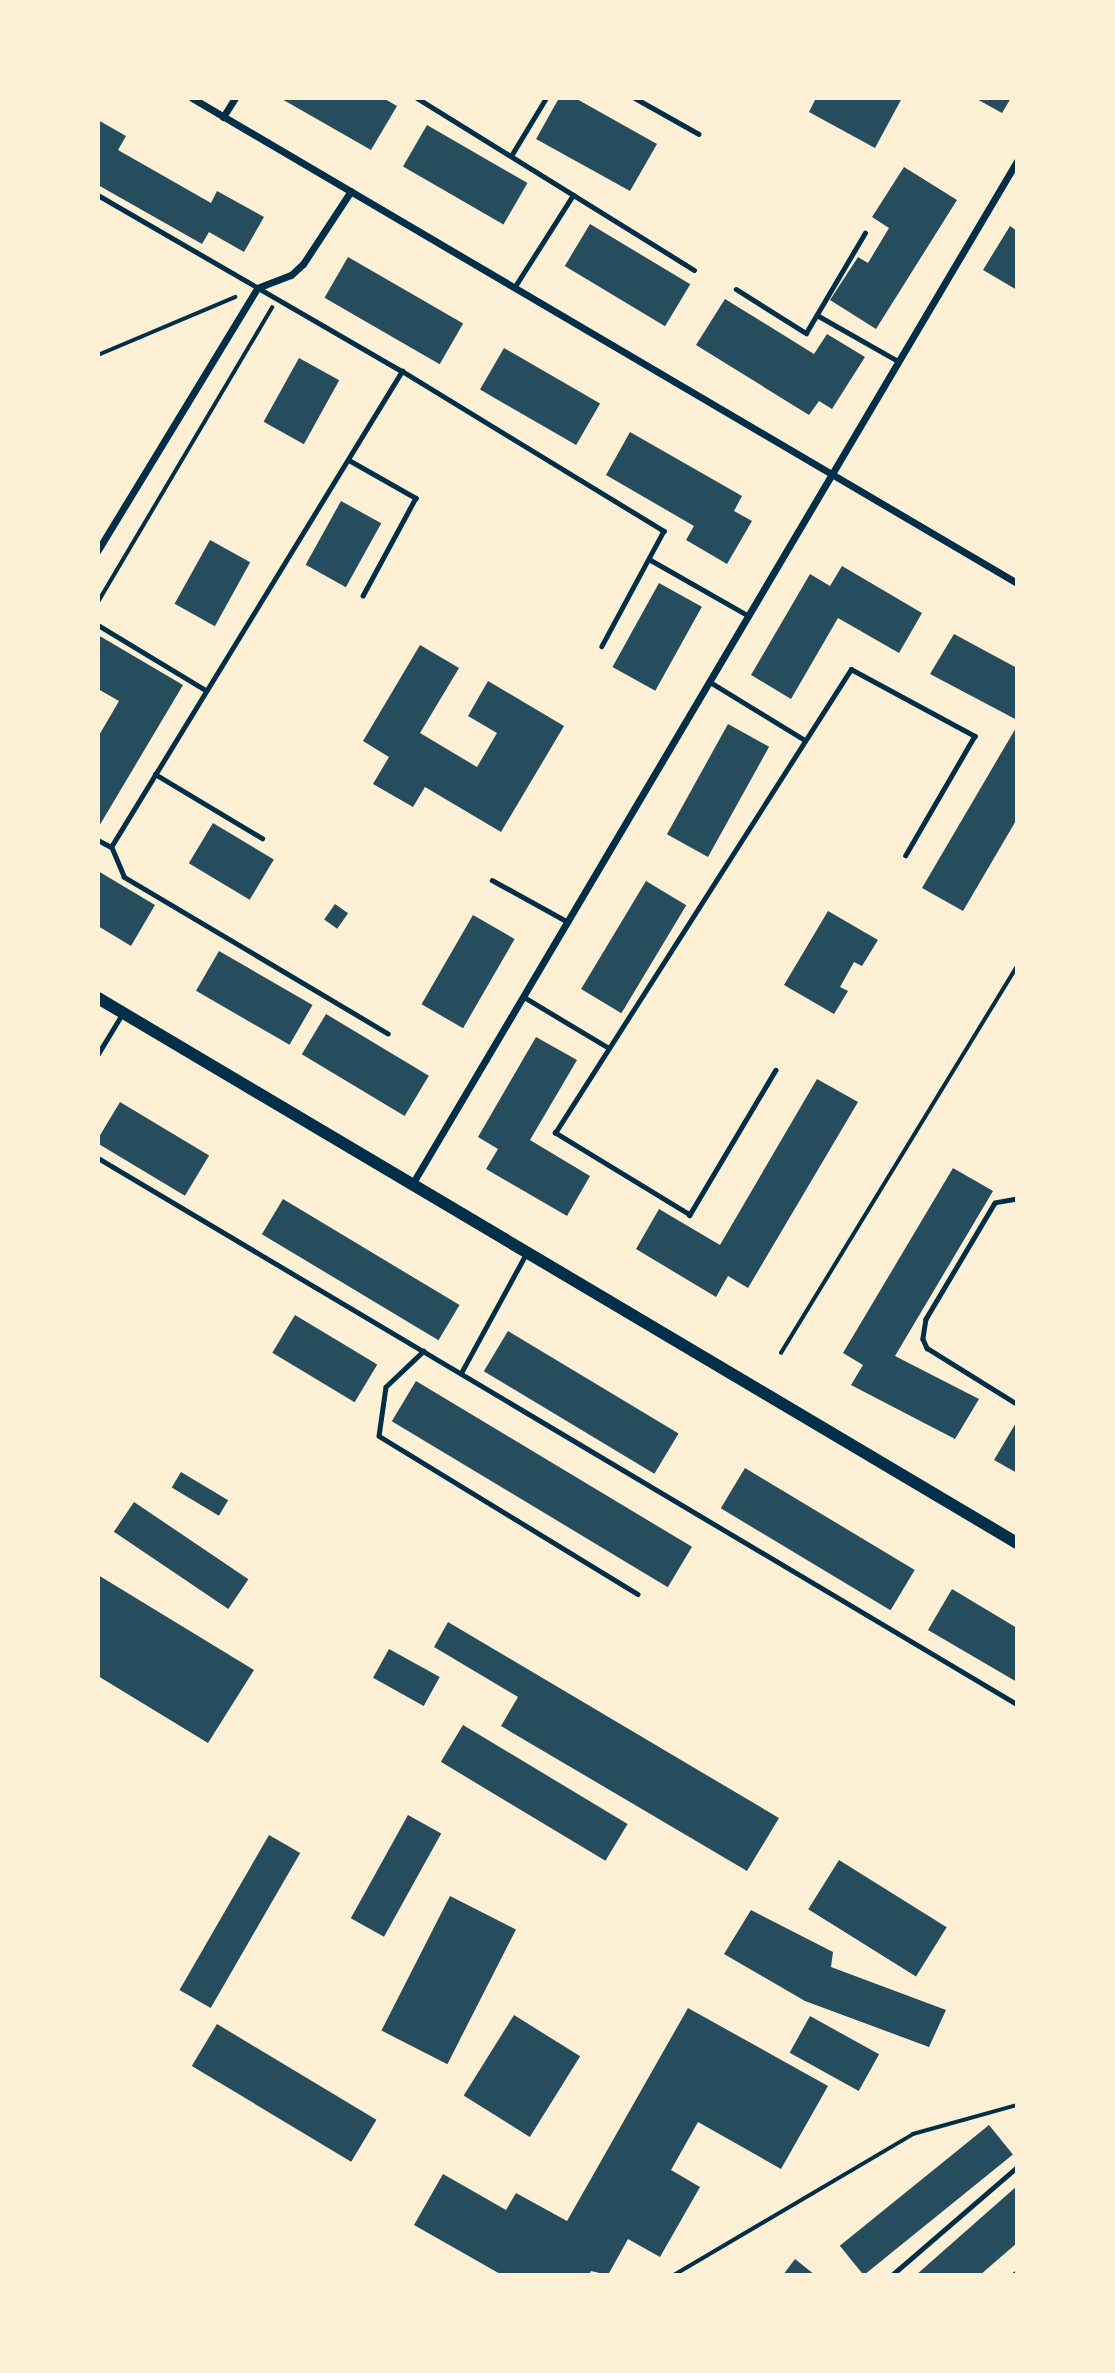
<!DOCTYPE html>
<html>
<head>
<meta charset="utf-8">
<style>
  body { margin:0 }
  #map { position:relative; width:1115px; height:2373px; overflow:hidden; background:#fdf0d5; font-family:"IBM Plex Serif",serif }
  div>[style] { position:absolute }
  .building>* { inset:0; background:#264d5e; transform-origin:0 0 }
  .path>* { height:3.5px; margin:-1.75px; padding:0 1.75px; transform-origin:1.75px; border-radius:1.75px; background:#003049 }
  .service>* { height:4.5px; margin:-2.25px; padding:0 2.25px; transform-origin:2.25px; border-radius:2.25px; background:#003049 }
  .minor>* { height:7px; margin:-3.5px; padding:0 3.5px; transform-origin:3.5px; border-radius:3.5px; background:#003049 }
  .tertiary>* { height:12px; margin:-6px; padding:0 6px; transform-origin:6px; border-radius:6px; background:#003049 }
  span { translate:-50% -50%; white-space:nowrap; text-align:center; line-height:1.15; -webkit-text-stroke:7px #fdf0d5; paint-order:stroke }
  .frame { position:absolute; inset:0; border:100px solid #fdf0d5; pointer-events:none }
</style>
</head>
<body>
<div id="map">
  <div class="building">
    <i style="clip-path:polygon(280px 98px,383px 98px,397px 106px,371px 150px)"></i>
    <i style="clip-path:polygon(559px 98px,575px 98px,657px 144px,630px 191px,536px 139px)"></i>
    <i style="clip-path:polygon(816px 98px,902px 98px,875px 148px,809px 112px)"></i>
    <i style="clip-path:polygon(975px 98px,1011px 98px,1002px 113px)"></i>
    <i style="clip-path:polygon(98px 120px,126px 136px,118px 150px,211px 203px,217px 191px,264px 217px,244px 252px,209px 232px,202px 244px,98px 185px)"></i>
    <i style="left:427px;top:125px;width:116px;height:48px;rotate:30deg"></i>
    <i style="clip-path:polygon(904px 167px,957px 200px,876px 329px,830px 300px,858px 257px,868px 263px,889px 228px,872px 217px)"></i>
    <i style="left:590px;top:224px;width:117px;height:49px;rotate:31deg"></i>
    <i style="clip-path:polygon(1010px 226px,1017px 231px,1017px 290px,983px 270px)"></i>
    <i style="left:348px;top:257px;width:133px;height:47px;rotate:30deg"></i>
    <i style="clip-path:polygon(725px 299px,814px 354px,827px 334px,865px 357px,832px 409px,819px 401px,809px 415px,696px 345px)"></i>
    <i style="left:504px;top:348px;width:111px;height:48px;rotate:30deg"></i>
    <i style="left:299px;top:358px;width:46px;height:73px;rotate:29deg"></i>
    <i style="clip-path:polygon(630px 432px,742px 496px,734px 511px,752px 521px,727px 564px,686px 540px,694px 526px,606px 475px)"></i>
    <i style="left:341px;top:501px;width:46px;height:73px;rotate:29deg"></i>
    <i style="left:210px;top:540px;width:46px;height:73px;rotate:29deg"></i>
    <i style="clip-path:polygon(842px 566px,922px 613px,899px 653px,838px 618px,791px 699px,751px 675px,810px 574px,830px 586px)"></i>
    <i style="left:659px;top:583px;width:49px;height:96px;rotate:29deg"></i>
    <i style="clip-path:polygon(954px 634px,1017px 668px,1017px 720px,930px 674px)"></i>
    <i style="clip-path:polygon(98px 635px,183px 685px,98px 828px,98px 737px,119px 701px,98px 689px)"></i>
    <i style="clip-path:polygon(420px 645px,459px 668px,420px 733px,477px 767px,497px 733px,468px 716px,488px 681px,564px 726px,501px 832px,425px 787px,413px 807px,373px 784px,389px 757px,363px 741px)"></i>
    <i style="left:728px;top:724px;width:47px;height:126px;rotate:29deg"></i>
    <i style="clip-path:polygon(1017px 726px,1017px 819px,963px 911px,922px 888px)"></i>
    <i style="left:213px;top:823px;width:71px;height:47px;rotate:31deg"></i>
    <i style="clip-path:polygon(98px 871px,155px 905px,131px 946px,98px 926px)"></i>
    <i style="left:646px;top:881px;width:47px;height:126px;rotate:31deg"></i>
    <i style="left:335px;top:904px;width:16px;height:19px;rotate:35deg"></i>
    <i style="clip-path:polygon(828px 911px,878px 940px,862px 966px,854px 962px,840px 987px,848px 991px,834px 1014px,784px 985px)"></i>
    <i style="left:473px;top:915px;width:48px;height:103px;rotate:30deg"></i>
    <i style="left:219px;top:951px;width:108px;height:46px;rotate:30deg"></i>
    <i style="left:326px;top:1014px;width:120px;height:47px;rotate:31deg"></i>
    <i style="clip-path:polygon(536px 1037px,577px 1060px,530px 1140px,590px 1176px,567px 1216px,486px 1169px,498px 1149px,478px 1137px)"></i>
    <i style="clip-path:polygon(817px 1079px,858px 1102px,748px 1288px,728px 1276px,716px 1297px,636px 1249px,659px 1209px,720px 1245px)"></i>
    <i style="left:120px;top:1102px;width:104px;height:47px;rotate:31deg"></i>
    <i style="clip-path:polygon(953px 1168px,993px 1191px,895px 1356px,979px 1399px,955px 1439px,851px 1385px,863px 1365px,843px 1353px)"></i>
    <i style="left:283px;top:1199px;width:206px;height:41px;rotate:31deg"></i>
    <i style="left:295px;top:1315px;width:96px;height:44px;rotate:31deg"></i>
    <i style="left:508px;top:1331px;width:199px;height:47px;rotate:31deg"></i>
    <i style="left:416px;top:1381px;width:322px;height:47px;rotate:31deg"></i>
    <i style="clip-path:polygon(1017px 1421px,1017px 1473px,994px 1460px)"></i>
    <i style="left:745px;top:1468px;width:198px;height:47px;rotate:31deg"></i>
    <i style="left:181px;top:1472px;width:55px;height:18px;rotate:31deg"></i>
    <i style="left:134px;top:1502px;width:138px;height:36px;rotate:34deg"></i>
    <i style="clip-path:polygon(98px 1575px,254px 1670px,208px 1743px,98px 1676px)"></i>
    <i style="clip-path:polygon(952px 1589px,1017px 1628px,1017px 1682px,928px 1630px)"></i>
    <i style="clip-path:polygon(448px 1622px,779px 1818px,747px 1871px,501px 1726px,518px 1697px,434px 1647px)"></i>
    <i style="left:389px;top:1649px;width:58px;height:33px;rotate:29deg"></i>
    <i style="left:463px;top:1725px;width:192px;height:43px;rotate:31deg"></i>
    <i style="left:408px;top:1815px;width:38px;height:118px;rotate:29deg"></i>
    <i style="left:269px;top:1835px;width:36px;height:179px;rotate:30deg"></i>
    <i style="left:839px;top:1860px;width:127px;height:58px;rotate:32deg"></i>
    <i style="left:450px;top:1896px;width:74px;height:151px;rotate:27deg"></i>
    <i style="clip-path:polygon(751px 1910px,833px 1952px,831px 1967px,946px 2010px,929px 2047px,805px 2001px,724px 1954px)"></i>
    <i style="clip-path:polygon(688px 2008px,828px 2086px,781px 2169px,698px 2122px,671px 2170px,700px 2187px,660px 2257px,628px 2239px,608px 2275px,591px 2271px,589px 2275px,502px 2275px,414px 2225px,443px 2174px,506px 2210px,516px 2193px,567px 2221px)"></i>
    <i style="left:514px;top:2015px;width:78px;height:95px;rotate:32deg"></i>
    <i style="left:810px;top:2016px;width:79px;height:42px;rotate:29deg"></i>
    <i style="left:217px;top:2024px;width:186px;height:49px;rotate:31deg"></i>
    <i style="left:989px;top:2125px;width:38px;height:192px;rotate:51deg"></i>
    <i style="clip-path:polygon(1017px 2186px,1017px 2243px,980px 2275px,916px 2275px)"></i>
    <i style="clip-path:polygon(795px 2259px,815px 2275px,783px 2275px)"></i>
  </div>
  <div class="path">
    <i style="left:98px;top:355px;width:149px;rotate:-22.9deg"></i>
    <i style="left:98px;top:602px;width:342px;rotate:-59.4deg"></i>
    <i style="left:781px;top:1353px;width:453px;rotate:-58.6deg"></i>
    <i style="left:674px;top:2275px;width:277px;rotate:-30.5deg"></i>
    <i style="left:913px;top:2134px;width:108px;rotate:-15.6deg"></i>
  </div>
  <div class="service">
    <i style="left:417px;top:98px;width:326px;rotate:31.8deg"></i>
    <i style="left:635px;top:98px;width:73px;rotate:29.4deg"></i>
    <i style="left:511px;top:156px;width:68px;rotate:-58.9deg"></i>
    <i style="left:98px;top:195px;width:351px;rotate:30.1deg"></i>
    <i style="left:402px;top:371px;width:307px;rotate:31.4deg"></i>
    <i style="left:664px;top:531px;width:131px;rotate:118.3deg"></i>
    <i style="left:514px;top:288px;width:110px;rotate:-57.6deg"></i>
    <i style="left:736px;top:289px;width:83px;rotate:32.2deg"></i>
    <i style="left:806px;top:333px;width:116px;rotate:-59.5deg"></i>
    <i style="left:817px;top:315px;width:93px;rotate:29.6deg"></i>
    <i style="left:349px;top:460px;width:77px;rotate:29.6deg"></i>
    <i style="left:416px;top:498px;width:111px;rotate:118.4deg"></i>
    <i style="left:649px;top:559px;width:115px;rotate:29.7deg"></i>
    <i style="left:98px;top:625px;width:124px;rotate:31.1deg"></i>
    <i style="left:710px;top:682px;width:111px;rotate:31.4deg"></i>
    <i style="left:155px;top:774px;width:125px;rotate:30.9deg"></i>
    <i style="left:98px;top:840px;width:15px;rotate:28deg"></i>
    <i style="left:492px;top:880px;width:87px;rotate:28.9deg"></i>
    <i style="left:524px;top:997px;width:99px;rotate:31deg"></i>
    <i style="left:388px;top:1034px;width:307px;rotate:-149.3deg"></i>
    <i style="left:124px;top:877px;width:33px;rotate:-113deg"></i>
    <i style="left:111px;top:847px;width:558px;rotate:-58.56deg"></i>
    <i style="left:98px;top:1054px;width:44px;rotate:-58.8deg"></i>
    <i style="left:776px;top:1070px;width:169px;rotate:120.7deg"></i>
    <i style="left:690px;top:1215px;width:158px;rotate:-148.7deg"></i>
    <i style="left:555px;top:1133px;width:550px;rotate:-57.46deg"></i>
    <i style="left:851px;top:669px;width:141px;rotate:28.4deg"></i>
    <i style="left:975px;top:736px;width:138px;rotate:120.1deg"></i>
    <i style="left:98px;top:1158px;width:1069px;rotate:30.72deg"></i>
    <i style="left:1017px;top:1199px;width:22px;rotate:170deg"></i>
    <i style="left:995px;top:1203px;width:135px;rotate:120.7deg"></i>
    <i style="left:926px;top:1319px;width:20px;rotate:99deg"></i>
    <i style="left:923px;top:1339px;width:10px;rotate:66deg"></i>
    <i style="left:927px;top:1348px;width:106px;rotate:31.9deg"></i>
    <i style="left:424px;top:1351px;width:52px;rotate:136.5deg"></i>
    <i style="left:386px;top:1387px;width:49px;rotate:98.1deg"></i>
    <i style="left:379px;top:1436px;width:303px;rotate:31.4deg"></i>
    <i style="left:461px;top:1373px;width:136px;rotate:-61.4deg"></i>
    <i style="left:892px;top:2275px;width:165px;rotate:-40.8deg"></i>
    <i style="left:1013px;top:2275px;width:5px;rotate:-37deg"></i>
  </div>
  <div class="minor">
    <i style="left:192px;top:98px;width:957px;rotate:30.45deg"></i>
    <i style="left:223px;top:117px;width:22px;rotate:-58deg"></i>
    <i style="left:98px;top:550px;width:306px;rotate:-58.7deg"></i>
    <i style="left:257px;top:288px;width:36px;rotate:-21deg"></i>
    <i style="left:291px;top:275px;width:16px;rotate:-43deg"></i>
    <i style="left:303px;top:264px;width:87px;rotate:-56.7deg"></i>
    <i style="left:414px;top:1181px;width:1185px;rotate:-59.41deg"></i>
  </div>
  <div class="tertiary">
    <i style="left:98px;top:998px;width:1068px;rotate:30.67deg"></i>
  </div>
  <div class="frame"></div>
</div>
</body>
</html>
